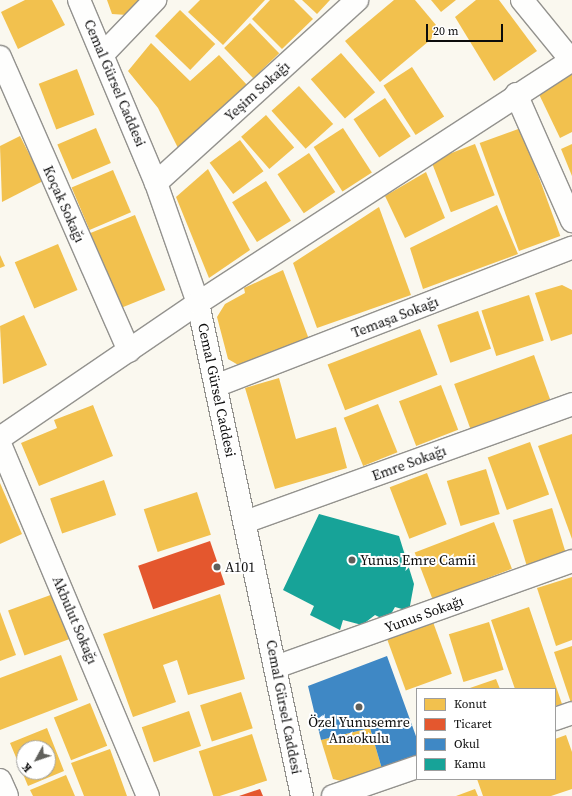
<!DOCTYPE html>
<html>
<head>
<meta charset="utf-8">
<style>
  body { margin:0 }
  #map { position:relative; width:572px; height:796px; overflow:hidden; background:#faf8ef; font-family:"Source Serif 4",serif }
  div>[style] { position:absolute }
  .homes>* { inset:0; background:#f2c14e; transform-origin:0 0 }
  .shops>* { inset:0; background:#e4572e; transform-origin:0 0 }
  .schools>* { inset:0; background:#3f88c5 }
  .public>* { inset:0; background:#17a398 }
  .roads { filter:drop-shadow(1px 0 #93928e) drop-shadow(-1px 0 #93928e) drop-shadow(0 1px #93928e) drop-shadow(0 -1px #93928e) }
  .minor>* { height:22px; margin:-11px; padding:0 11px; transform-origin:11px; border-radius:11px; background:#fefefd }
  .dots>* { width:11px; height:11px; translate:-50% -50%; box-sizing:border-box; border:2px solid #fff; border-radius:50% }
  span { translate:-50% -50%; white-space:nowrap; text-align:center; line-height:1.15; -webkit-text-stroke:4px #fff; paint-order:stroke }
  .street-label { font-size:14px; color:#0c0c0c }
  .poi-label { font-size:14px; color:#0c0c0c }
  .left { translate:0 -50%; text-align:left }
  .legend { position:absolute; left:416px; top:688px; width:140px; height:92px; box-sizing:border-box; background:#fff; border:1px solid #9e9e9e; margin:0; padding:5px 7px; list-style:none; font-size:12px; color:#0c0c0c }
  .legend li { display:flex; align-items:center; gap:8px; height:20px }
  .legend b { width:20px; border:1px solid #9e9e9e }
  .north { position:absolute; left:16px; top:740px; width:40px; height:40px; box-sizing:border-box; background:#fff; border:1px solid #9e9e9e; border-radius:50%; rotate:230deg; font-size:11px; font-weight:700; line-height:16px; text-align:center; color:#0c0c0c }
  .north::after { content:''; display:block; margin:auto; width:14px; height:18px; background:#5f5f5b; clip-path:polygon(50% 0,100% 100%,50% 72%,0 100%) }
  .scale { position:absolute; left:426px; top:24px; width:77px; height:18px; box-sizing:border-box; border:2px solid #0c0c0c; border-top:0; padding-left:5px; font-size:12px; line-height:14px; white-space:nowrap; color:#0c0c0c; -webkit-text-stroke:3px #fff; paint-order:stroke }
</style>
</head>
<body>
<div id="map">
  <div class="homes">
    <i style="clip-path:polygon(25px 0,52px 0,65px 25px,18px 49px,1px 12px)"></i>
    <i style="clip-path:polygon(107px 0,140px 0,127px 15px,112px 14px)"></i>
    <i style="clip-path:polygon(200px 0,265px 0,223px 45px,188px 12px)"></i>
    <i style="clip-path:polygon(270px 0,294px 0,313px 19px,282px 49px,252px 19px)"></i>
    <i style="clip-path:polygon(302px 0,330px 0,317px 14px)"></i>
    <i style="clip-path:polygon(394px 0,415px 0,441px 31px,380px 82px,345px 41px)"></i>
    <i style="clip-path:polygon(431px 0,456px 0,441px 12px)"></i>
    <i style="clip-path:polygon(476px 0,499px 0,537px 51px,494px 81px,455px 17px)"></i>
    <i style="left:180px;top:10px;width:49px;height:36px;rotate:44deg"></i>
    <i style="left:250px;top:23px;width:42px;height:36px;rotate:46deg"></i>
    <i style="clip-path:polygon(151px 43px,190px 81px,219px 55px,248px 86px,180px 152px,158px 108px,128px 71px)"></i>
    <i style="left:341px;top:53px;width:52px;height:40px;rotate:49deg"></i>
    <i style="left:412px;top:67px;width:59px;height:34px;rotate:57deg"></i>
    <i style="left:77px;top:69px;width:49px;height:41px;rotate:69deg"></i>
    <i style="clip-path:polygon(572px 72px,572px 132px,560px 138px,536px 88px)"></i>
    <i style="left:299px;top:86px;width:51px;height:37px;rotate:48deg"></i>
    <i style="left:385px;top:98px;width:46px;height:38px;rotate:56deg"></i>
    <i style="left:266px;top:115px;width:43px;height:33px;rotate:49deg"></i>
    <i style="left:96px;top:128px;width:38px;height:42px;rotate:67deg"></i>
    <i style="left:343px;top:128px;width:53px;height:35px;rotate:57deg"></i>
    <i style="left:521px;top:128px;width:115px;height:44px;rotate:70deg"></i>
    <i style="clip-path:polygon(20px 136px,43px 181px,2px 202px,0 146px)"></i>
    <i style="left:240px;top:140px;width:39px;height:38px;rotate:53deg"></i>
    <i style="left:475px;top:144px;width:55px;height:47px;rotate:69deg"></i>
    <i style="clip-path:polygon(572px 144px,572px 176px,561px 149px)"></i>
    <i style="left:309px;top:153px;width:47px;height:38px;rotate:56deg"></i>
    <i style="clip-path:polygon(208px 169px,250px 250px,209px 278px,176px 197px)"></i>
    <i style="left:113px;top:170px;width:46px;height:45px;rotate:67deg"></i>
    <i style="clip-path:polygon(426px 172px,445px 218px,405px 238px,385px 196px)"></i>
    <i style="left:266px;top:181px;width:47px;height:40px;rotate:58deg"></i>
    <i style="clip-path:polygon(497px 205px,518px 254px,423px 289px,410px 248px)"></i>
    <i style="clip-path:polygon(379px 207px,411px 295px,317px 328px,293px 263px)"></i>
    <i style="left:135px;top:215px;width:81px;height:48px;rotate:68deg"></i>
    <i style="left:58px;top:244px;width:50px;height:47px;rotate:67deg"></i>
    <i style="clip-path:polygon(0 255px,5px 266px,0 268px)"></i>
    <i style="clip-path:polygon(283px 270px,310px 342px,240px 366px,228px 359px,217px 317px,225px 304px,245px 293px,244px 288px)"></i>
    <i style="clip-path:polygon(562px 285px,572px 290px,572px 334px,551px 341px,535px 293px)"></i>
    <i style="left:529px;top:295px;width:48px;height:50px;rotate:72deg"></i>
    <i style="left:478px;top:311px;width:40px;height:43px;rotate:71deg"></i>
    <i style="clip-path:polygon(24px 315px,47px 365px,3px 384px,0 326px)"></i>
    <i style="left:420px;top:329px;width:49px;height:99px;rotate:69deg"></i>
    <i style="left:534px;top:355px;width:47px;height:85px;rotate:70deg"></i>
    <i style="clip-path:polygon(279px 378px,296px 439px,336px 427px,347px 468px,275px 489px,245px 388px)"></i>
    <i style="left:441px;top:385px;width:48px;height:45px;rotate:69deg"></i>
    <i style="left:378px;top:404px;width:52px;height:37px;rotate:68deg"></i>
    <i style="clip-path:polygon(93px 405px,113px 456px,39px 486px,21px 443px,57px 428px,54px 420px)"></i>
    <i style="clip-path:polygon(572px 434px,572px 539px,538px 446px)"></i>
    <i style="left:530px;top:442px;width:56px;height:45px;rotate:70deg"></i>
    <i style="left:486px;top:469px;width:47px;height:41px;rotate:73deg"></i>
    <i style="left:427px;top:473px;width:55px;height:40px;rotate:69deg"></i>
    <i style="left:104px;top:480px;width:37px;height:57px;rotate:71deg"></i>
    <i style="clip-path:polygon(0 483px,22px 534px,0 544px)"></i>
    <i style="left:197px;top:492px;width:45px;height:56px;rotate:72deg"></i>
    <i style="left:552px;top:508px;width:50px;height:41px;rotate:73deg"></i>
    <i style="left:494px;top:522px;width:50px;height:85px;rotate:69deg"></i>
    <i style="clip-path:polygon(572px 577px,572px 640px,556px 646px,537px 588px)"></i>
    <i style="left:56px;top:593px;width:48px;height:51px;rotate:70deg"></i>
    <i style="clip-path:polygon(220px 594px,245px 679px,188px 695px,177px 660px,163px 665px,176px 702px,133px 717px,103px 634px)"></i>
    <i style="clip-path:polygon(529px 607px,562px 704px,555px 706px,555px 689px,515px 689px,491px 620px)"></i>
    <i style="clip-path:polygon(0 612px,16px 655px,0 661px)"></i>
    <i style="left:433px;top:622px;width:55px;height:49px;rotate:70deg"></i>
    <i style="left:489px;top:622px;width:50px;height:42px;rotate:73deg"></i>
    <i style="clip-path:polygon(572px 646px,572px 706px,554px 652px)"></i>
    <i style="clip-path:polygon(61px 655px,78px 700px,0 730px,0 678px)"></i>
    <i style="clip-path:polygon(496px 679px,500px 689px,467px 689px)"></i>
    <i style="left:241px;top:692px;width:38px;height:43px;rotate:72deg"></i>
    <i style="left:90px;top:703px;width:46px;height:39px;rotate:68deg"></i>
    <i style="left:189px;top:711px;width:37px;height:50px;rotate:71deg"></i>
    <i style="clip-path:polygon(evenodd,47px 728px,64px 771px,28px 786px,10px 743px,47px 728px,24px 748px,48px 748px,48px 772px,24px 772px,24px 748px)"></i>
    <i style="clip-path:polygon(370px 728px,382px 769px,345px 782px,333px 779px,321px 740px)"></i>
    <i style="left:252px;top:734px;width:49px;height:56px;rotate:72deg"></i>
    <i style="clip-path:polygon(566px 735px,572px 752px,572px 789px,551px 796px,483px 796px,477px 779px,555px 779px,555px 739px)"></i>
    <i style="clip-path:polygon(110px 749px,127px 796px,84px 796px,71px 763px)"></i>
    <i style="clip-path:polygon(66px 775px,75px 796px,33px 796px,30px 790px)"></i>
    <i style="clip-path:polygon(475px 789px,478px 796px,456px 796px)"></i>
  </div>
  <div class="shops">
    <i style="left:210px;top:541px;width:46px;height:76px;rotate:71deg"></i>
    <i style="clip-path:polygon(260px 789px,263px 796px,239px 796px)"></i>
  </div>
  <div class="schools">
    <i style="clip-path:polygon(387px 656px,417px 739px,417px 757px,382px 769px,370px 728px,321px 740px,308px 686px)"></i>
  </div>
  <div class="public">
    <i style="clip-path:polygon(319px 514px,399px 536px,414px 584px,409px 611px,395px 607px,387px 621px,375px 615px,362px 625px,343px 620px,340px 630px,310px 615px,314px 606px,283px 590px)"></i>
  </div>
  <div class="roads">
    <div class="minor">
      <i style="left:79px;top:0;width:199px;rotate:67.2deg"></i>
      <i style="left:156px;top:183px;width:127px;rotate:70.7deg"></i>
      <i style="left:198px;top:303px;width:504px;rotate:78.09deg"></i>
      <i style="left:522px;top:0;width:77px;rotate:50.8deg"></i>
      <i style="left:104px;top:53px;width:74px;rotate:-46.1deg"></i>
      <i style="left:0;top:57px;width:321px;rotate:66.3deg"></i>
      <i style="left:516px;top:94px;width:139px;rotate:66.2deg"></i>
      <i style="left:156px;top:183px;width:272px;rotate:-42.3deg"></i>
      <i style="left:218px;top:385px;width:380px;rotate:-21.2deg"></i>
      <i style="left:0;top:438px;width:240px;rotate:-34.3deg"></i>
      <i style="left:198px;top:303px;width:446px;rotate:-33deg"></i>
      <i style="left:0;top:444px;width:382px;rotate:67.2deg"></i>
      <i style="left:245px;top:522px;width:348px;rotate:-19.8deg"></i>
      <i style="left:276px;top:667px;width:314px;rotate:-19.7deg"></i>
      <i style="left:555px;top:719px;width:18px;rotate:-19deg"></i>
      <i style="left:0;top:780px;width:17px;rotate:66deg"></i>
      <i style="left:333px;top:796px;width:89px;rotate:-19deg"></i>
    </div>
  </div>
  <div class="dots">
    <i style="left:352px;top:560px;background:#5f5f5b"></i>
    <i style="left:217px;top:567px;background:#5f5f5b"></i>
    <i style="left:359px;top:707px;background:#5f5f5b"></i>
  </div>
  <div class="street-label">
    <span style="left:115px;top:83px;rotate:67deg">Cemal Gürsel Caddesi</span>
    <span style="left:257px;top:91px;rotate:-42deg">Yeşim Sokağı</span>
    <span style="left:64px;top:204px;rotate:66deg">Koçak Sokağı</span>
    <span style="left:395px;top:317px;rotate:-21deg">Temaşa Sokağı</span>
    <span style="left:217px;top:390px;rotate:78deg">Cemal Gürsel Caddesi</span>
    <span style="left:409px;top:463px;rotate:-20deg">Emre Sokağı</span>
    <span style="left:424px;top:614px;rotate:-20deg">Yunus Sokağı</span>
    <span style="left:75px;top:620px;rotate:67deg">Akbulut Sokağı</span>
    <span style="left:284px;top:707px;rotate:79deg">Cemal Gürsel Caddesi</span>
  </div>
  <div class="poi-label">
    <span class="left" style="left:360px;top:560px">Yunus Emre Camii</span>
    <span class="left" style="left:225px;top:567px">A101</span>
    <span style="left:359px;top:730px">Özel Yunusemre<br>Anaokulu</span>
  </div>
  <ul class="legend">
  <li><b style="height:11px;background:#f2c14e"></b>Konut</li>
  <li><b style="height:11px;background:#e4572e"></b>Ticaret</li>
  <li><b style="height:11px;background:#3f88c5"></b>Okul</li>
  <li><b style="height:11px;background:#17a398"></b>Kamu</li>
  </ul>
  <div class="north">K</div>
  <div class="scale">20 m</div>
</div>
</body>
</html>
